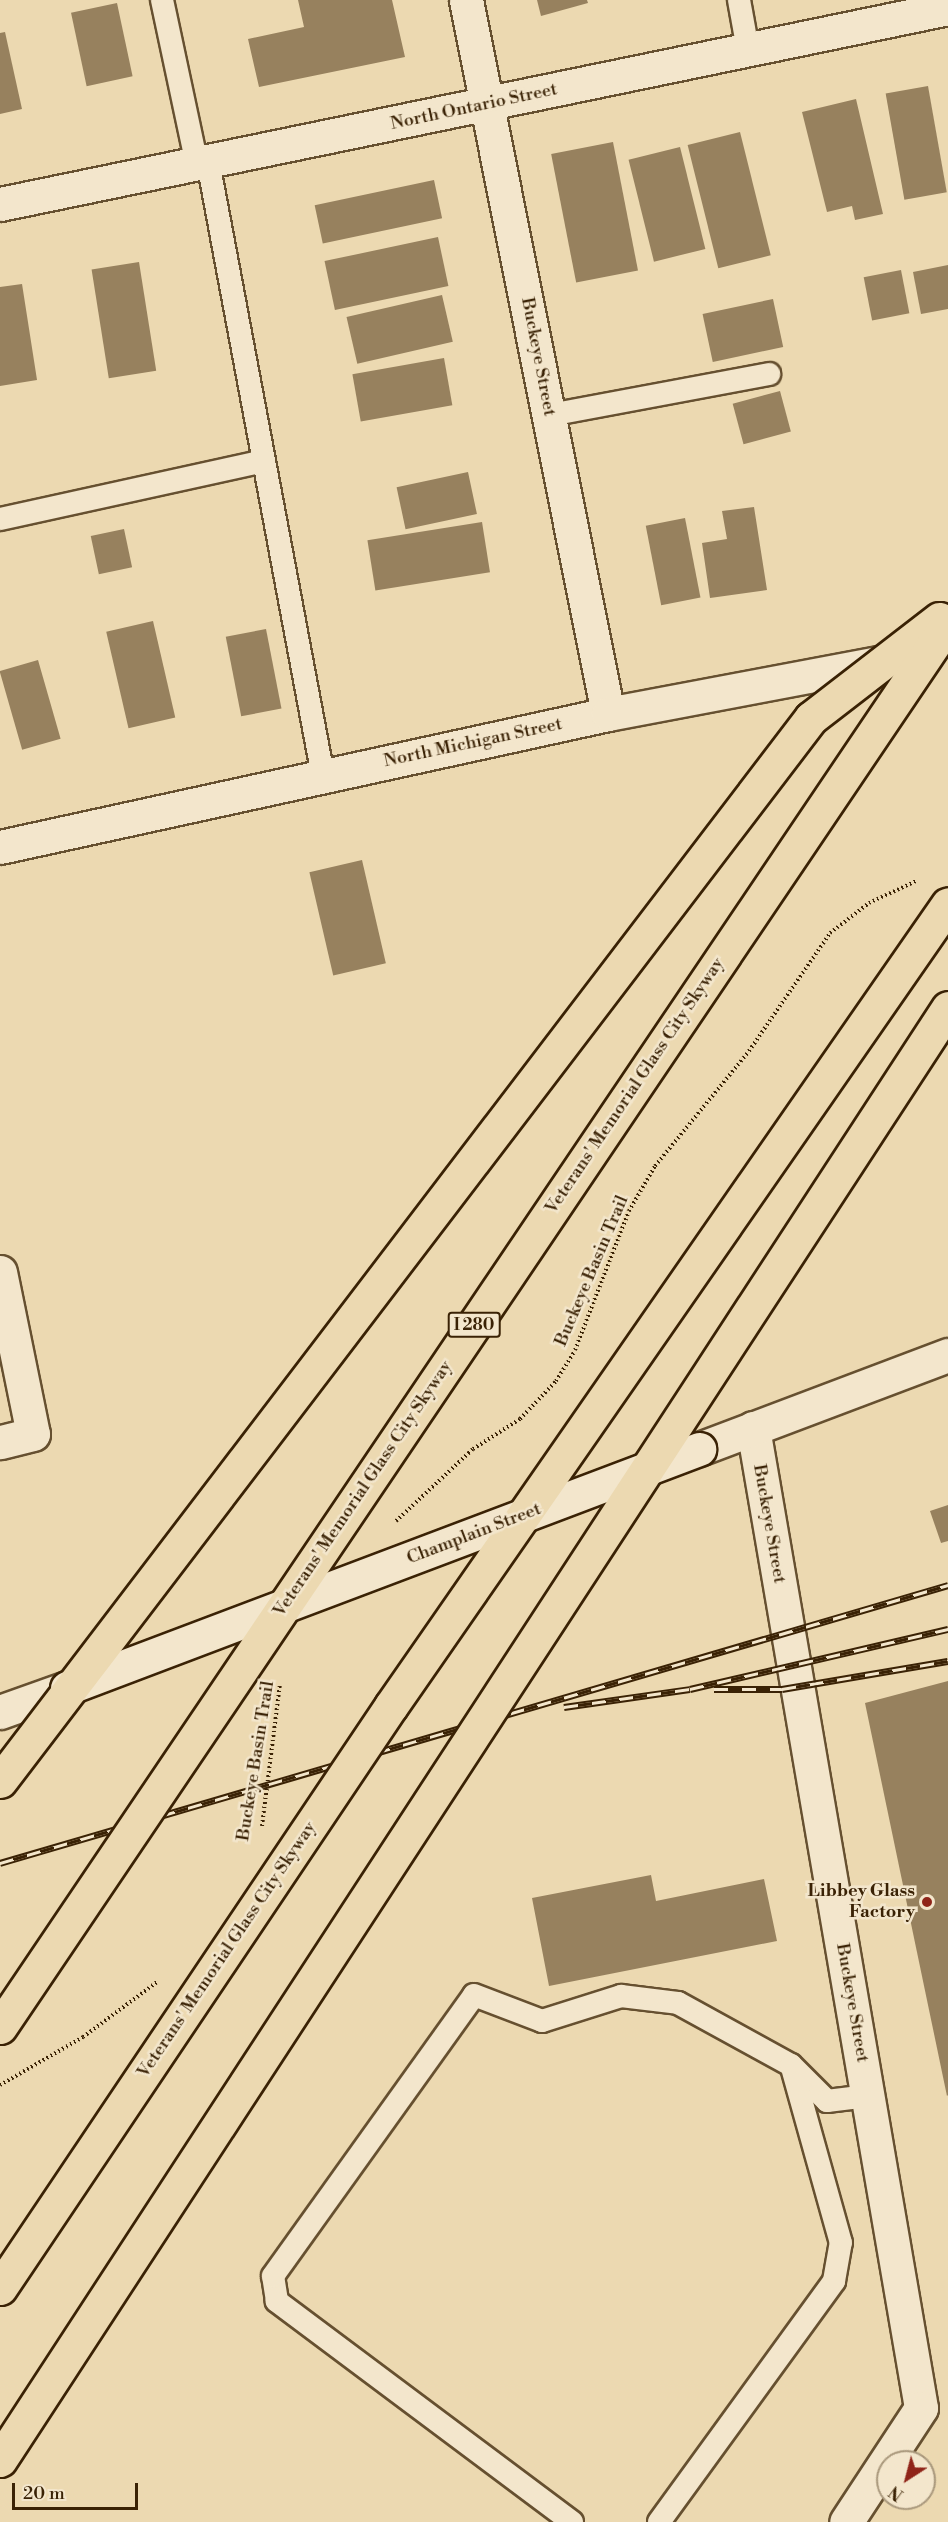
<!DOCTYPE html>
<html>
<head>
<meta charset="utf-8">
<style>
  body { margin:0 }
  #map { position:relative; width:948px; height:2522px; overflow:hidden; background:#ecd9b1; font-family:"Libre Bodoni",serif }
  div>[style] { position:absolute }
  .building>* { inset:0; background:#97815e; transform-origin:0 0 }
  .path>* { height:4px; margin-top:-2px; transform-origin:0; background:repeating-linear-gradient(90deg,#3a2205 0 1.5px,transparent 0 4.5px) }
  .roads { filter:drop-shadow(2px 0 #665030) drop-shadow(-2px 0 #665030) drop-shadow(0 2px #665030) drop-shadow(0 -2px #665030) }
  .lane>* { height:22px; margin:-11px; padding:0 11px; transform-origin:11px; border-radius:11px; background:#f3e6cc }
  .street>* { height:33px; margin:-16.5px; padding:0 16.5px; transform-origin:16.5px; border-radius:16.5px; background:#f3e6cc }
  .secondary>* { height:33px; margin:-16.5px; padding:0 16.5px; transform-origin:16.5px; border-radius:16.5px; background:#f3e6cc }
  .rail>* { height:7px; margin-top:-3.5px; transform-origin:0; background:repeating-linear-gradient(90deg,#f3e6cc 0 14px,#3a2205 0 28px); box-sizing:border-box; border-block:2px solid #3a2205 }
  .bridges { filter:drop-shadow(2px 0 #3a2205) drop-shadow(-2px 0 #3a2205) drop-shadow(0 2px #3a2205) drop-shadow(0 -2px #3a2205) }
  .secondary-bridge>* { height:33px; margin:-16.5px; padding:0 16.5px; transform-origin:16.5px; border-radius:16.5px; background:#f3e6cc }
  .highway-bridge>* { height:33px; margin:-16.5px; padding:0 16.5px; transform-origin:16.5px; border-radius:16.5px; background:#ecd9b1 }
  .dots>* { width:16px; height:16px; translate:-50% -50%; box-sizing:border-box; border:3px solid #f3e6cc; border-radius:50% }
  span { translate:-50% -50%; white-space:nowrap; text-align:center; line-height:1.15; -webkit-text-stroke:5px #f3e6cc; paint-order:stroke }
  .shield-label span { padding:2px 4px; background:#f3e6cc; border:2px solid; border-radius:4px; -webkit-text-stroke-width:0 }
  .shield-label { font-size:16px; color:#3a2205; font-weight:700 }
  .street-label { font-size:18px; color:#3a2205 }
  .poi-label { font-size:18px; color:#3a2205; font-weight:700 }
  .right { translate:-100% -50%; text-align:right }
  .north { position:absolute; left:876px; top:2450px; width:60px; height:60px; box-sizing:border-box; background:#f3e6cc; border:2px solid #a9987c; border-radius:50%; rotate:216deg; font-size:16px; font-weight:700; line-height:24px; text-align:center; color:#3a2205 }
  .north::after { content:''; display:block; margin:auto; width:21px; height:27px; background:#8f2418; clip-path:polygon(50% 0,100% 100%,50% 72%,0 100%) }
  .scale { position:absolute; left:12px; top:2483px; width:126px; height:27px; box-sizing:border-box; border:3px solid #3a2205; border-top:0; padding-left:8px; font-size:18px; line-height:21px; white-space:nowrap; color:#3a2205; -webkit-text-stroke:4px #f3e6cc; paint-order:stroke }
</style>
</head>
<body>
<div id="map">
  <div class="building">
    <i style="clip-path:polygon(298px 0,392px 0,405px 57px,259px 87px,248px 39px,304px 27px)"></i>
    <i style="clip-path:polygon(537px 0,587px 0,588px 3px,541px 16px)"></i>
    <i style="left:117px;top:3px;width:75px;height:47px;rotate:78deg"></i>
    <i style="clip-path:polygon(5px 32px,22px 109px,0 114px,0 33px)"></i>
    <i style="left:928px;top:86px;width:108px;height:43px;rotate:80deg"></i>
    <i style="clip-path:polygon(856px 99px,883px 214px,855px 220px,852px 206px,827px 212px,802px 112px)"></i>
    <i style="left:740px;top:132px;width:127px;height:54px;rotate:76deg"></i>
    <i style="left:613px;top:142px;width:131px;height:63px;rotate:79deg"></i>
    <i style="left:680px;top:147px;width:105px;height:53px;rotate:76deg"></i>
    <i style="left:434px;top:180px;width:39px;height:122px;rotate:78deg"></i>
    <i style="left:438px;top:237px;width:50px;height:116px;rotate:78deg"></i>
    <i style="left:139px;top:262px;width:110px;height:48px;rotate:81deg"></i>
    <i style="clip-path:polygon(948px 265px,948px 309px,921px 314px,913px 272px)"></i>
    <i style="left:901px;top:270px;width:44px;height:38px;rotate:79deg"></i>
    <i style="clip-path:polygon(22px 284px,37px 380px,0 386px,0 287px)"></i>
    <i style="left:442px;top:295px;width:48px;height:98px;rotate:77deg"></i>
    <i style="left:773px;top:299px;width:49px;height:72px;rotate:78deg"></i>
    <i style="left:444px;top:358px;width:48px;height:93px;rotate:80deg"></i>
    <i style="left:780px;top:391px;width:42px;height:49px;rotate:75deg"></i>
    <i style="left:468px;top:472px;width:43px;height:73px;rotate:78deg"></i>
    <i style="clip-path:polygon(754px 507px,767px 590px,710px 598px,702px 543px,727px 539px,722px 511px)"></i>
    <i style="left:685px;top:518px;width:81px;height:40px;rotate:79deg"></i>
    <i style="left:482px;top:522px;width:51px;height:116px;rotate:81deg"></i>
    <i style="left:124px;top:529px;width:39px;height:34px;rotate:78deg"></i>
    <i style="left:153px;top:621px;width:99px;height:48px;rotate:77deg"></i>
    <i style="left:266px;top:629px;width:81px;height:41px;rotate:79deg"></i>
    <i style="left:38px;top:660px;width:82px;height:40px;rotate:74deg"></i>
    <i style="left:362px;top:860px;width:106px;height:54px;rotate:77deg"></i>
    <i style="clip-path:polygon(948px 1505px,948px 1541px,941px 1543px,930px 1511px)"></i>
    <i style="clip-path:polygon(948px 1681px,948px 2095px,947px 2096px,865px 1703px)"></i>
    <i style="clip-path:polygon(651px 1875px,656px 1901px,764px 1879px,777px 1941px,549px 1986px,532px 1898px)"></i>
  </div>
  <div class="path">
    <i style="left:396px;top:1521px;width:105px;rotate:-43.1deg"></i>
    <i style="left:473px;top:1449px;width:56px;rotate:-32.6deg"></i>
    <i style="left:520px;top:1419px;width:52px;rotate:-46.5deg"></i>
    <i style="left:556px;top:1381px;width:36px;rotate:-58deg"></i>
    <i style="left:575px;top:1350px;width:149px;rotate:-68.8deg"></i>
    <i style="left:629px;top:1211px;width:52px;rotate:-60deg"></i>
    <i style="left:655px;top:1166px;width:149px;rotate:-50.7deg"></i>
    <i style="left:749px;top:1051px;width:143px;rotate:-55.5deg"></i>
    <i style="left:830px;top:933px;width:49px;rotate:-37.6deg"></i>
    <i style="left:869px;top:903px;width:52px;rotate:-25.1deg"></i>
    <i style="left:262px;top:1826px;width:143px;rotate:-82.8deg"></i>
    <i style="left:0;top:2085px;width:96px;rotate:-30deg"></i>
    <i style="left:83px;top:2037px;width:92px;rotate:-36.6deg"></i>
  </div>
  <div class="roads">
    <div class="lane">
      <i style="left:162px;top:0;width:168px;rotate:78deg"></i>
      <i style="left:739px;top:0;width:51px;rotate:79.8deg"></i>
      <i style="left:208px;top:162px;width:625px;rotate:79.39deg"></i>
      <i style="left:550px;top:415px;width:223px;rotate:-10.6deg"></i>
      <i style="left:0;top:519px;width:270px;rotate:-12.4deg"></i>
      <i style="left:572px;top:2522px;width:369px;rotate:-143.2deg"></i>
      <i style="left:277px;top:2301px;width:25px;rotate:-99deg"></i>
      <i style="left:273px;top:2276px;width:345px;rotate:-54.4deg"></i>
      <i style="left:474px;top:1995px;width:73px;rotate:20.9deg"></i>
      <i style="left:542px;top:2021px;width:83px;rotate:-17.6deg"></i>
      <i style="left:621px;top:1996px;width:57px;rotate:7deg"></i>
      <i style="left:678px;top:2003px;width:129px;rotate:28.8deg"></i>
      <i style="left:791px;top:2065px;width:51px;rotate:45deg"></i>
      <i style="left:827px;top:2101px;width:41px;rotate:-7deg"></i>
      <i style="left:659px;top:2522px;width:298px;rotate:-54deg"></i>
      <i style="left:834px;top:2281px;width:39px;rotate:-80deg"></i>
      <i style="left:841px;top:2243px;width:183px;rotate:-105.6deg"></i>
    </div>
    <div class="street">
      <i style="left:466px;top:0;width:728px;rotate:78.75deg"></i>
      <i style="left:0;top:204px;width:968px;rotate:-11.68deg"></i>
      <i style="left:0;top:847px;width:622px;rotate:-12.34deg"></i>
      <i style="left:608px;top:714px;width:291px;rotate:-10.7deg"></i>
      <i style="left:0;top:1272px;width:165px;rotate:78.5deg"></i>
      <i style="left:33px;top:1434px;width:34px;rotate:166deg"></i>
      <i style="left:753px;top:1428px;width:994px;rotate:80.27deg"></i>
      <i style="left:921px;top:2408px;width:136px;rotate:123.3deg"></i>
    </div>
    <div class="secondary">
      <i style="left:699px;top:1449px;width:266px;rotate:-20.7deg"></i>
      <i style="left:0;top:1712px;width:71px;rotate:-19.7deg"></i>
    </div>
  </div>
  <div class="rail">
    <i style="left:714px;top:1689px;width:68px"></i>
    <i style="left:782px;top:1689px;width:168px;rotate:-9.6deg"></i>
    <i style="left:564px;top:1707px;width:127px;rotate:-8.1deg"></i>
    <i style="left:690px;top:1689px;width:265px;rotate:-13.1deg"></i>
    <i style="left:0;top:1863px;width:988px;rotate:-16.34deg"></i>
  </div>
  <div class="bridges">
    <div class="secondary-bridge">
      <i style="left:67px;top:1688px;width:676px;rotate:-20.71deg"></i>
    </div>
    <div class="highway-bridge">
      <i style="left:0;top:1781px;width:1337px;rotate:-52.66deg"></i>
      <i style="left:811px;top:718px;width:162px;rotate:-37.7deg"></i>
      <i style="left:0;top:2027px;width:1694px;rotate:-55.97deg"></i>
      <i style="left:0;top:2288px;width:701px;rotate:-56.11deg"></i>
      <i style="left:391px;top:1706px;width:976px;rotate:-55.22deg"></i>
      <i style="left:0;top:2460px;width:1734px;rotate:-56.86deg"></i>
    </div>
  </div>
  <div class="dots">
    <i style="left:927px;top:1902px;background:#8f2418"></i>
  </div>
  <div class="shield-label">
    <span style="left:474px;top:1325px">I 280</span>
  </div>
  <div class="street-label">
    <span style="left:474px;top:107px;rotate:-12deg">North Ontario Street</span>
    <span style="left:538px;top:357px;rotate:79deg">Buckeye Street</span>
    <span style="left:473px;top:743px;rotate:-12deg">North Michigan Street</span>
    <span style="left:635px;top:1086px;rotate:-56deg">Veterans' Memorial Glass City Skyway</span>
    <span style="left:592px;top:1271px;rotate:-67deg">Buckeye Basin Trail</span>
    <span style="left:363px;top:1489px;rotate:-56deg">Veterans' Memorial Glass City Skyway</span>
    <span style="left:769px;top:1524px;rotate:80deg">Buckeye Street</span>
    <span style="left:474px;top:1534px;rotate:-21deg">Champlain Street</span>
    <span style="left:256px;top:1761px;rotate:-81deg">Buckeye Basin Trail</span>
    <span style="left:227px;top:1950px;rotate:-56deg">Veterans' Memorial Glass City Skyway</span>
    <span style="left:852px;top:2003px;rotate:80deg">Buckeye Street</span>
  </div>
  <div class="poi-label">
    <span class="right" style="left:915px;top:1902px">Libbey Glass<br>Factory</span>
  </div>
  <div class="north">N</div>
  <div class="scale">20 m</div>
</div>
</body>
</html>
